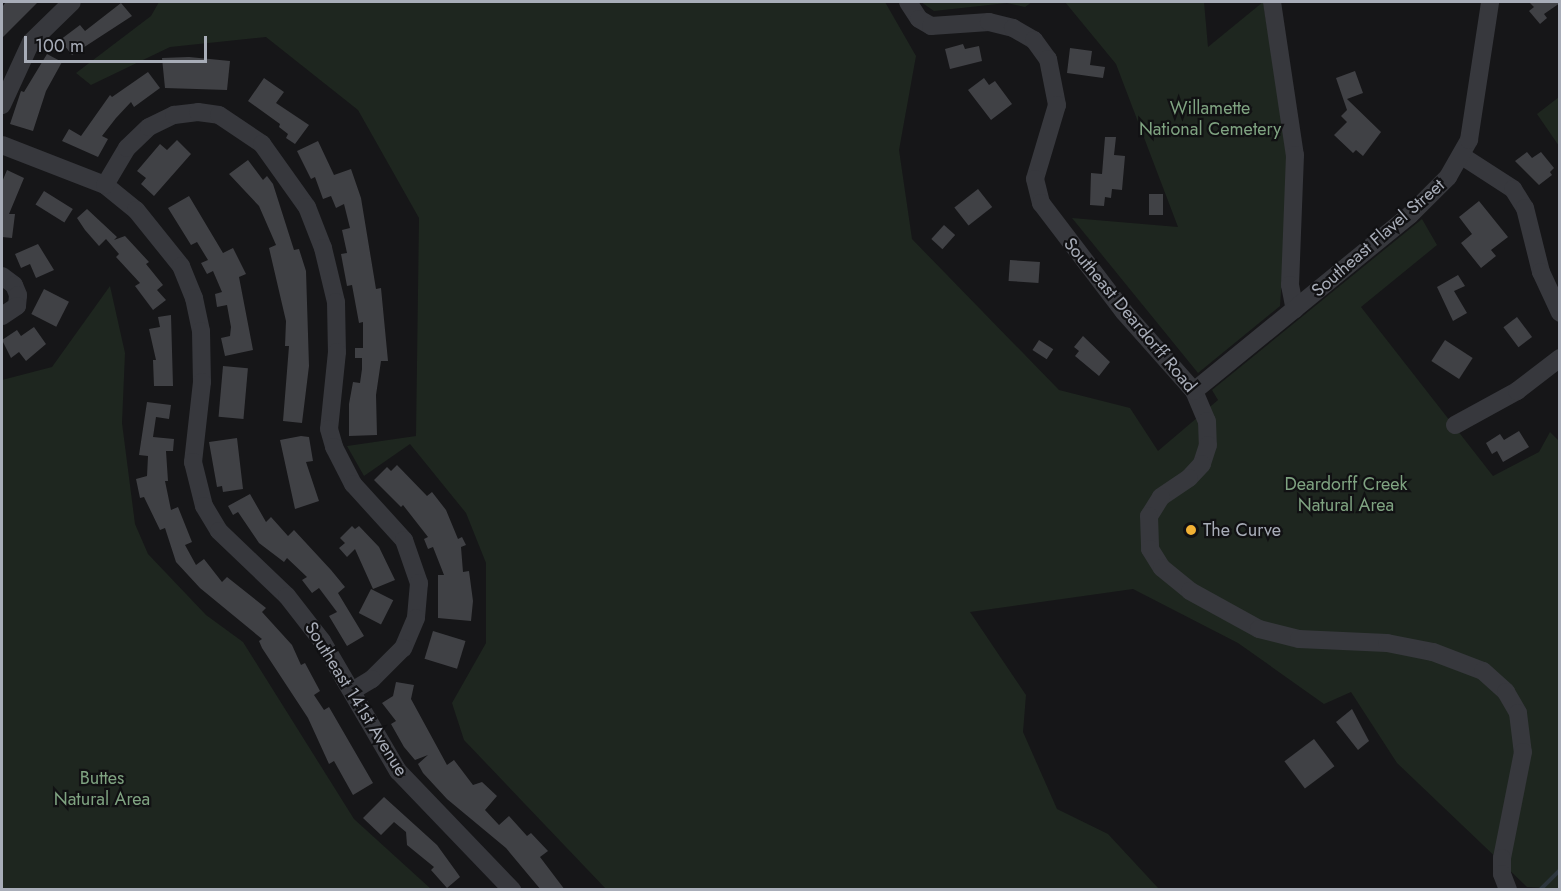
<!DOCTYPE html>
<html>
<head>
<meta charset="utf-8">
<style>
  body { margin:0 }
  #map { position:relative; width:1561px; height:891px; overflow:hidden; background:#161618; font-family:Jost,sans-serif }
  div>[style] { position:absolute }
  .green>* { inset:0; background:#1e261f }
  .stream>* { height:4px; margin:-2px; padding:0 2px; transform-origin:2px; border-radius:2px; background:#2c353c }
  .building>* { inset:0; background:#404145; transform-origin:0 0 }
  .minor>* { height:18px; margin:-9px; padding:0 9px; transform-origin:9px; border-radius:9px; background:#37383d }
  .dots>* { width:16px; height:16px; translate:-50% -50%; box-sizing:border-box; border:3px solid #111113; border-radius:50% }
  span { translate:-50% -50%; white-space:nowrap; text-align:center; line-height:1.15; -webkit-text-stroke:4.5px #111113; paint-order:stroke }
  .park-label { font-size:18px; color:#7fa381 }
  .street-label { font-size:18px; color:#a8adb8 }
  .poi-label { font-size:18px; color:#a8adb8 }
  .left { translate:0 -50%; text-align:left }
  .frame { position:absolute; inset:0; border:3px solid #a8adb8; pointer-events:none }
  .scale { position:absolute; left:24px; top:36px; width:183px; height:27px; box-sizing:border-box; border:3px solid #a8adb8; border-top:0; padding-left:8px; font-size:18px; line-height:21px; white-space:nowrap; color:#a8adb8; -webkit-text-stroke:4px #111113; paint-order:stroke }
</style>
</head>
<body>
<div id="map">
  <div class="green">
    <i style="clip-path:polygon(159px 2px,885px 2px,916px 56px,899px 150px,912px 239px,1059px 390px,1130px 408px,1158px 451px,1218px 400px,1212px 390px,1422px 219px,1437px 245px,1361px 307px,1493px 476px,1539px 452px,1550px 432px,1559px 441px,1559px 889px,1527px 887px,1397px 763px,1351px 692px,1324px 704px,1238px 643px,1133px 589px,970px 612px,1026px 695px,1023px 732px,1057px 809px,1108px 834px,1159px 889px,606px 889px,464px 740px,452px 703px,486px 643px,486px 563px,466px 513px,410px 444px,364px 476px,347px 446px,416px 436px,419px 218px,358px 110px,266px 37px,170px 47px,91px 85px,76px 73px,151px 16px)"></i>
    <i style="clip-path:polygon(921px 2px,1032px 2px,1025px 7px,1007px 3px,934px 11px)"></i>
    <i style="clip-path:polygon(1065px 2px,1204px 2px,1208px 47px,1263px 2px,1290px 165px,1280px 306px,1198px 373px,1072px 218px,1178px 227px,1116px 64px)"></i>
    <i style="clip-path:polygon(1559px 97px,1559px 146px,1537px 114px)"></i>
    <i style="clip-path:polygon(110px 286px,125px 353px,122px 423px,135px 524px,148px 554px,206px 615px,243px 642px,354px 819px,431px 889px,2px 889px,2px 380px,52px 367px)"></i>
  </div>
  <div class="stream">
    <i style="left:1540px;top:890px;width:28px;rotate:-45deg"></i>
  </div>
  <div class="building">
    <i style="clip-path:polygon(6px 2px,38px 2px,2px 38px,2px 7px)"></i>
    <i style="clip-path:polygon(1529px 2px,1560px 2px,1560px 3px,1544px 14px,1547px 18px,1540px 24px,1529px 11px,1534px 7px)"></i>
    <i style="clip-path:polygon(121px 3px,132px 16px,72px 55px,60px 40px,80px 25px,85px 31px)"></i>
    <i style="clip-path:polygon(963px 44px,965px 49px,979px 46px,982px 61px,950px 69px,945px 49px)"></i>
    <i style="clip-path:polygon(1070px 48px,1092px 51px,1090px 65px,1105px 67px,1103px 78px,1067px 73px)"></i>
    <i style="clip-path:polygon(47px 54px,62px 62px,46px 91px,33px 131px,10px 124px,21px 91px,24px 92px)"></i>
    <i style="clip-path:polygon(189px 57px,230px 61px,227px 90px,165px 88px,162px 58px)"></i>
    <i style="clip-path:polygon(1355px 71px,1363px 93px,1347px 99px,1381px 132px,1363px 156px,1356px 150px,1353px 153px,1334px 135px,1347px 122px,1341px 116px,1347px 110px,1336px 78px)"></i>
    <i style="clip-path:polygon(148px 72px,160px 88px,134px 107px,131px 102px,116px 118px,102px 136px,108px 139px,98px 157px,62px 141px,69px 129px,81px 136px,110px 95px,112px 97px)"></i>
    <i style="clip-path:polygon(264px 78px,284px 92px,276px 103px,309px 125px,295px 144px,286px 138px,288px 134px,279px 127px,280px 124px,248px 101px)"></i>
    <i style="clip-path:polygon(984px 78px,989px 85px,995px 81px,1012px 104px,991px 120px,968px 90px)"></i>
    <i style="clip-path:polygon(1105px 137px,1116px 137px,1114px 155px,1125px 156px,1122px 190px,1112px 189px,1111px 198px,1105px 197px,1104px 206px,1090px 205px,1091px 173px,1102px 174px)"></i>
    <i style="clip-path:polygon(177px 140px,191px 154px,154px 196px,141px 184px,146px 178px,137px 171px,160px 144px,167px 150px)"></i>
    <i style="clip-path:polygon(318px 141px,334px 175px,351px 169px,361px 198px,376px 289px,381px 288px,388px 361px,381px 361px,376px 395px,377px 435px,349px 436px,349px 404px,353px 382px,360px 383px,362px 369px,362px 358px,355px 358px,355px 348px,363px 348px,363px 322px,359px 323px,352px 285px,347px 286px,341px 254px,347px 253px,342px 230px,350px 228px,344px 204px,336px 208px,331px 196px,323px 199px,315px 177px,311px 179px,297px 151px)"></i>
    <i style="clip-path:polygon(1527px 152px,1532px 158px,1541px 152px,1554px 168px,1550px 172px,1552px 175px,1539px 185px,1515px 161px)"></i>
    <i style="clip-path:polygon(248px 160px,263px 180px,267px 176px,273px 184px,294px 250px,299px 249px,306px 271px,309px 366px,302px 423px,283px 421px,289px 346px,285px 346px,286px 321px,269px 248px,276px 245px,259px 206px,229px 174px)"></i>
    <i style="clip-path:polygon(7px 170px,24px 178px,9px 214px,15px 214px,12px 238px,2px 237px,2px 182px)"></i>
    <i style="left:978px;top:189px;width:23px;height:30px;rotate:52deg"></i>
    <i style="left:44px;top:191px;width:34px;height:16px;rotate:32deg"></i>
    <i style="left:1149px;top:194px;width:14px;height:21px"></i>
    <i style="clip-path:polygon(189px 196px,223px 253px,233px 248px,246px 274px,239px 277px,253px 350px,225px 356px,221px 338px,230px 336px,231px 327px,227px 305px,217px 307px,215px 294px,222px 292px,213px 271px,207px 274px,201px 263px,208px 260px,197px 242px,191px 245px,168px 208px)"></i>
    <i style="clip-path:polygon(1479px 201px,1508px 237px,1491px 250px,1496px 256px,1481px 268px,1461px 243px,1472px 234px,1459px 217px)"></i>
    <i style="clip-path:polygon(87px 209px,117px 237px,114px 240px,125px 236px,149px 262px,146px 264px,163px 285px,157px 290px,166px 300px,153px 310px,135px 286px,140px 283px,116px 257px,119px 254px,106px 239px,99px 246px,85px 230px,77px 218px)"></i>
    <i style="left:944px;top:225px;width:15px;height:19px;rotate:42deg"></i>
    <i style="clip-path:polygon(38px 244px,54px 270px,36px 278px,30px 264px,21px 268px,15px 254px)"></i>
    <i style="left:1010px;top:260px;width:30px;height:21px;rotate:4deg"></i>
    <i style="clip-path:polygon(1458px 275px,1465px 286px,1454px 291px,1467px 313px,1453px 321px,1437px 287px)"></i>
    <i style="left:44px;top:289px;width:28px;height:28px;rotate:27deg"></i>
    <i style="clip-path:polygon(171px 315px,173px 386px,154px 386px,153px 360px,156px 360px,149px 329px,160px 327px,158px 317px)"></i>
    <i style="left:1517px;top:317px;width:25px;height:17px;rotate:53deg"></i>
    <i style="clip-path:polygon(34px 327px,46px 344px,26px 361px,19px 352px,11px 358px,2px 340px,17px 330px,21px 336px)"></i>
    <i style="clip-path:polygon(1083px 336px,1110px 362px,1099px 376px,1075px 356px,1079px 351px,1074px 347px)"></i>
    <i style="left:1039px;top:340px;width:17px;height:12px;rotate:33deg"></i>
    <i style="left:1445px;top:340px;width:33px;height:25px;rotate:33deg"></i>
    <i style="left:223px;top:366px;width:25px;height:51px;rotate:5deg"></i>
    <i style="clip-path:polygon(147px 402px,171px 405px,169px 419px,156px 417px,153px 437px,174px 439px,173px 451px,166px 451px,168px 481px,165px 481px,171px 510px,178px 507px,192px 542px,185px 545px,196px 565px,204px 559px,222px 582px,227px 577px,266px 608px,262px 612px,292px 645px,301px 665px,305px 663px,320px 691px,314px 695px,324px 710px,329px 707px,373px 783px,353px 795px,334px 761px,329px 764px,308px 718px,262px 648px,259px 641px,262px 639px,200px 588px,176px 562px,165px 528px,160px 530px,144px 497px,140px 498px,136px 479px,147px 476px,148px 456px,139px 455px)"></i>
    <i style="clip-path:polygon(1519px 431px,1529px 447px,1503px 462px,1497px 451px,1492px 454px,1486px 443px,1500px 434px,1504px 440px)"></i>
    <i style="clip-path:polygon(301px 436px,309px 437px,313px 461px,306px 462px,319px 501px,295px 509px,280px 440px)"></i>
    <i style="clip-path:polygon(237px 438px,243px 489px,223px 492px,222px 486px,217px 487px,209px 442px)"></i>
    <i style="clip-path:polygon(397px 465px,427px 496px,432px 492px,446px 510px,458px 539px,462px 537px,466px 545px,461px 547px,463px 572px,469px 571px,473px 601px,471px 621px,438px 618px,438px 575px,444px 575px,433px 547px,428px 549px,424px 539px,428px 537px,403px 505px,401px 507px,374px 480px,387px 467px,391px 471px)"></i>
    <i style="clip-path:polygon(250px 494px,266px 522px,271px 517px,288px 536px,294px 530px,331px 570px,345px 587px,338px 593px,364px 636px,347px 646px,329px 616px,337px 612px,319px 588px,312px 593px,302px 580px,307px 577px,287px 558px,284px 562px,259px 543px,238px 512px,233px 515px,228px 506px)"></i>
    <i style="clip-path:polygon(352px 526px,355px 529px,359px 526px,379px 547px,395px 580px,373px 589px,355px 549px,347px 557px,339px 548px,345px 543px,340px 538px)"></i>
    <i style="left:371px;top:589px;width:25px;height:27px;rotate:27deg"></i>
    <i style="left:433px;top:631px;width:34px;height:29px;rotate:17deg"></i>
    <i style="clip-path:polygon(396px 682px,414px 685px,411px 699px,447px 765px,454px 760px,473px 785px,482px 782px,497px 796px,485px 810px,499px 825px,509px 816px,527px 836px,531px 833px,548px 851px,540px 857px,565px 890px,541px 890px,506px 848px,447px 799px,423px 773px,418px 764px,428px 755px,415px 760px,404px 747px,391px 724px,396px 721px,382px 703px,393px 696px)"></i>
    <i style="clip-path:polygon(1352px 709px,1369px 741px,1358px 750px,1336px 722px)"></i>
    <i style="left:1314px;top:739px;width:34px;height:37px;rotate:53deg"></i>
    <i style="clip-path:polygon(384px 797px,437px 845px,458px 874px,460px 877px,447px 888px,431px 870px,434px 867px,407px 845px,406px 832px,394px 822px,381px 835px,363px 818px)"></i>
  </div>
  <div class="minor">
    <i style="left:908px;top:2px;width:20px;rotate:57deg"></i>
    <i style="left:919px;top:19px;width:14px;rotate:30deg"></i>
    <i style="left:931px;top:26px;width:58px;rotate:-3.9deg"></i>
    <i style="left:989px;top:22px;width:25px;rotate:14deg"></i>
    <i style="left:1013px;top:28px;width:24px;rotate:30deg"></i>
    <i style="left:1034px;top:40px;width:24px;rotate:54deg"></i>
    <i style="left:1048px;top:59px;width:47px;rotate:78.9deg"></i>
    <i style="left:1057px;top:105px;width:77px;rotate:106.6deg"></i>
    <i style="left:1035px;top:179px;width:25px;rotate:76deg"></i>
    <i style="left:1041px;top:203px;width:137px;rotate:52.7deg"></i>
    <i style="left:1124px;top:312px;width:106px;rotate:48.5deg"></i>
    <i style="left:1194px;top:391px;width:33px;rotate:67deg"></i>
    <i style="left:1207px;top:421px;width:24px;rotate:88deg"></i>
    <i style="left:1208px;top:445px;width:20px;rotate:108deg"></i>
    <i style="left:1202px;top:464px;width:19px;rotate:133deg"></i>
    <i style="left:1189px;top:478px;width:34px;rotate:146deg"></i>
    <i style="left:1161px;top:497px;width:22px;rotate:122deg"></i>
    <i style="left:1149px;top:516px;width:33px;rotate:88deg"></i>
    <i style="left:1150px;top:549px;width:22px;rotate:58deg"></i>
    <i style="left:1162px;top:568px;width:36px;rotate:39deg"></i>
    <i style="left:1190px;top:591px;width:79px;rotate:28.8deg"></i>
    <i style="left:1259px;top:629px;width:41px;rotate:14deg"></i>
    <i style="left:1299px;top:639px;width:88px;rotate:2.6deg"></i>
    <i style="left:1387px;top:643px;width:47px;rotate:11.1deg"></i>
    <i style="left:1433px;top:652px;width:53px;rotate:20.8deg"></i>
    <i style="left:1483px;top:671px;width:31px;rotate:42deg"></i>
    <i style="left:1506px;top:692px;width:24px;rotate:60deg"></i>
    <i style="left:1518px;top:713px;width:39px;rotate:83deg"></i>
    <i style="left:1523px;top:752px;width:108px;rotate:101.2deg"></i>
    <i style="left:1502px;top:858px;width:16px;rotate:90deg"></i>
    <i style="left:1502px;top:874px;width:17px;rotate:69deg"></i>
    <i style="left:1272px;top:2px;width:155px;rotate:81.5deg"></i>
    <i style="left:1295px;top:155px;width:130px;rotate:92.2deg"></i>
    <i style="left:1290px;top:285px;width:25px;rotate:79deg"></i>
    <i style="left:2px;top:105px;width:69px;rotate:-65.3deg"></i>
    <i style="left:31px;top:42px;width:57px;rotate:-44.3deg"></i>
    <i style="left:2px;top:145px;width:110px;rotate:21.2deg"></i>
    <i style="left:105px;top:185px;width:40px;rotate:39deg"></i>
    <i style="left:136px;top:210px;width:72px;rotate:51.2deg"></i>
    <i style="left:181px;top:266px;width:35px;rotate:68deg"></i>
    <i style="left:194px;top:298px;width:34px;rotate:78deg"></i>
    <i style="left:201px;top:331px;width:51px;rotate:88.9deg"></i>
    <i style="left:202px;top:382px;width:81px;rotate:96.4deg"></i>
    <i style="left:193px;top:462px;width:45px;rotate:76deg"></i>
    <i style="left:204px;top:506px;width:29px;rotate:59deg"></i>
    <i style="left:219px;top:531px;width:94px;rotate:43.7deg"></i>
    <i style="left:287px;top:596px;width:57px;rotate:52.1deg"></i>
    <i style="left:322px;top:641px;width:151px;rotate:59.7deg"></i>
    <i style="left:398px;top:771px;width:165px;rotate:46.2deg"></i>
    <i style="left:1462px;top:156px;width:61px;rotate:32.9deg"></i>
    <i style="left:1513px;top:189px;width:22px;rotate:58deg"></i>
    <i style="left:1525px;top:208px;width:66px;rotate:76deg"></i>
    <i style="left:1541px;top:272px;width:45px;rotate:65.1deg"></i>
    <i style="left:105px;top:185px;width:43px;rotate:-59.3deg"></i>
    <i style="left:127px;top:148px;width:30px;rotate:-44deg"></i>
    <i style="left:149px;top:127px;width:28px;rotate:-26deg"></i>
    <i style="left:174px;top:115px;width:24px;rotate:-7deg"></i>
    <i style="left:198px;top:112px;width:21px;rotate:8deg"></i>
    <i style="left:219px;top:115px;width:52px;rotate:34deg"></i>
    <i style="left:262px;top:144px;width:77px;rotate:54.5deg"></i>
    <i style="left:307px;top:207px;width:44px;rotate:68.7deg"></i>
    <i style="left:323px;top:248px;width:56px;rotate:76.5deg"></i>
    <i style="left:336px;top:302px;width:50px;rotate:88.9deg"></i>
    <i style="left:337px;top:352px;width:77px;rotate:95.9deg"></i>
    <i style="left:329px;top:429px;width:19px;rotate:74deg"></i>
    <i style="left:334px;top:447px;width:42px;rotate:62.8deg"></i>
    <i style="left:353px;top:484px;width:76px;rotate:47.7deg"></i>
    <i style="left:404px;top:540px;width:46px;rotate:70.8deg"></i>
    <i style="left:419px;top:583px;width:35px;rotate:95deg"></i>
    <i style="left:416px;top:618px;width:33px;rotate:113deg"></i>
    <i style="left:403px;top:648px;width:44px;rotate:135deg"></i>
    <i style="left:372px;top:679px;width:23px;rotate:149deg"></i>
    <i style="left:2px;top:276px;width:15px;rotate:37deg"></i>
    <i style="left:14px;top:285px;width:11px;rotate:68deg"></i>
    <i style="left:18px;top:295px;width:11px;rotate:95deg"></i>
    <i style="left:17px;top:306px;width:18px;rotate:146deg"></i>
    <i style="left:1194px;top:391px;width:279px;rotate:-39.2deg"></i>
    <i style="left:1410px;top:215px;width:54px;rotate:-45deg"></i>
    <i style="left:1448px;top:177px;width:43px;rotate:-60.4deg"></i>
    <i style="left:1469px;top:140px;width:140px;rotate:-81.3deg"></i>
    <i style="left:1455px;top:425px;width:71px;rotate:-28.7deg"></i>
    <i style="left:1517px;top:391px;width:54px;rotate:-37.5deg"></i>
  </div>
  <div class="dots">
    <i style="left:1191px;top:530px;background:#f2b134"></i>
  </div>
  <div class="park-label">
    <span style="left:1210px;top:119px">Willamette<br>National Cemetery</span>
    <span style="left:1346px;top:495px">Deardorff Creek<br>Natural Area</span>
    <span style="left:102px;top:789px">Buttes<br>Natural Area</span>
  </div>
  <div class="street-label">
    <span style="left:1378px;top:238px;rotate:-41deg">Southeast Flavel Street</span>
    <span style="left:1130px;top:315px;rotate:50deg">Southeast Deardorff Road</span>
    <span style="left:356px;top:699px;rotate:58deg">Southeast 141st Avenue</span>
  </div>
  <div class="poi-label">
    <span class="left" style="left:1203px;top:530px">The Curve</span>
  </div>
  <div class="frame"></div>
  <div class="scale">100 m</div>
</div>
</body>
</html>
